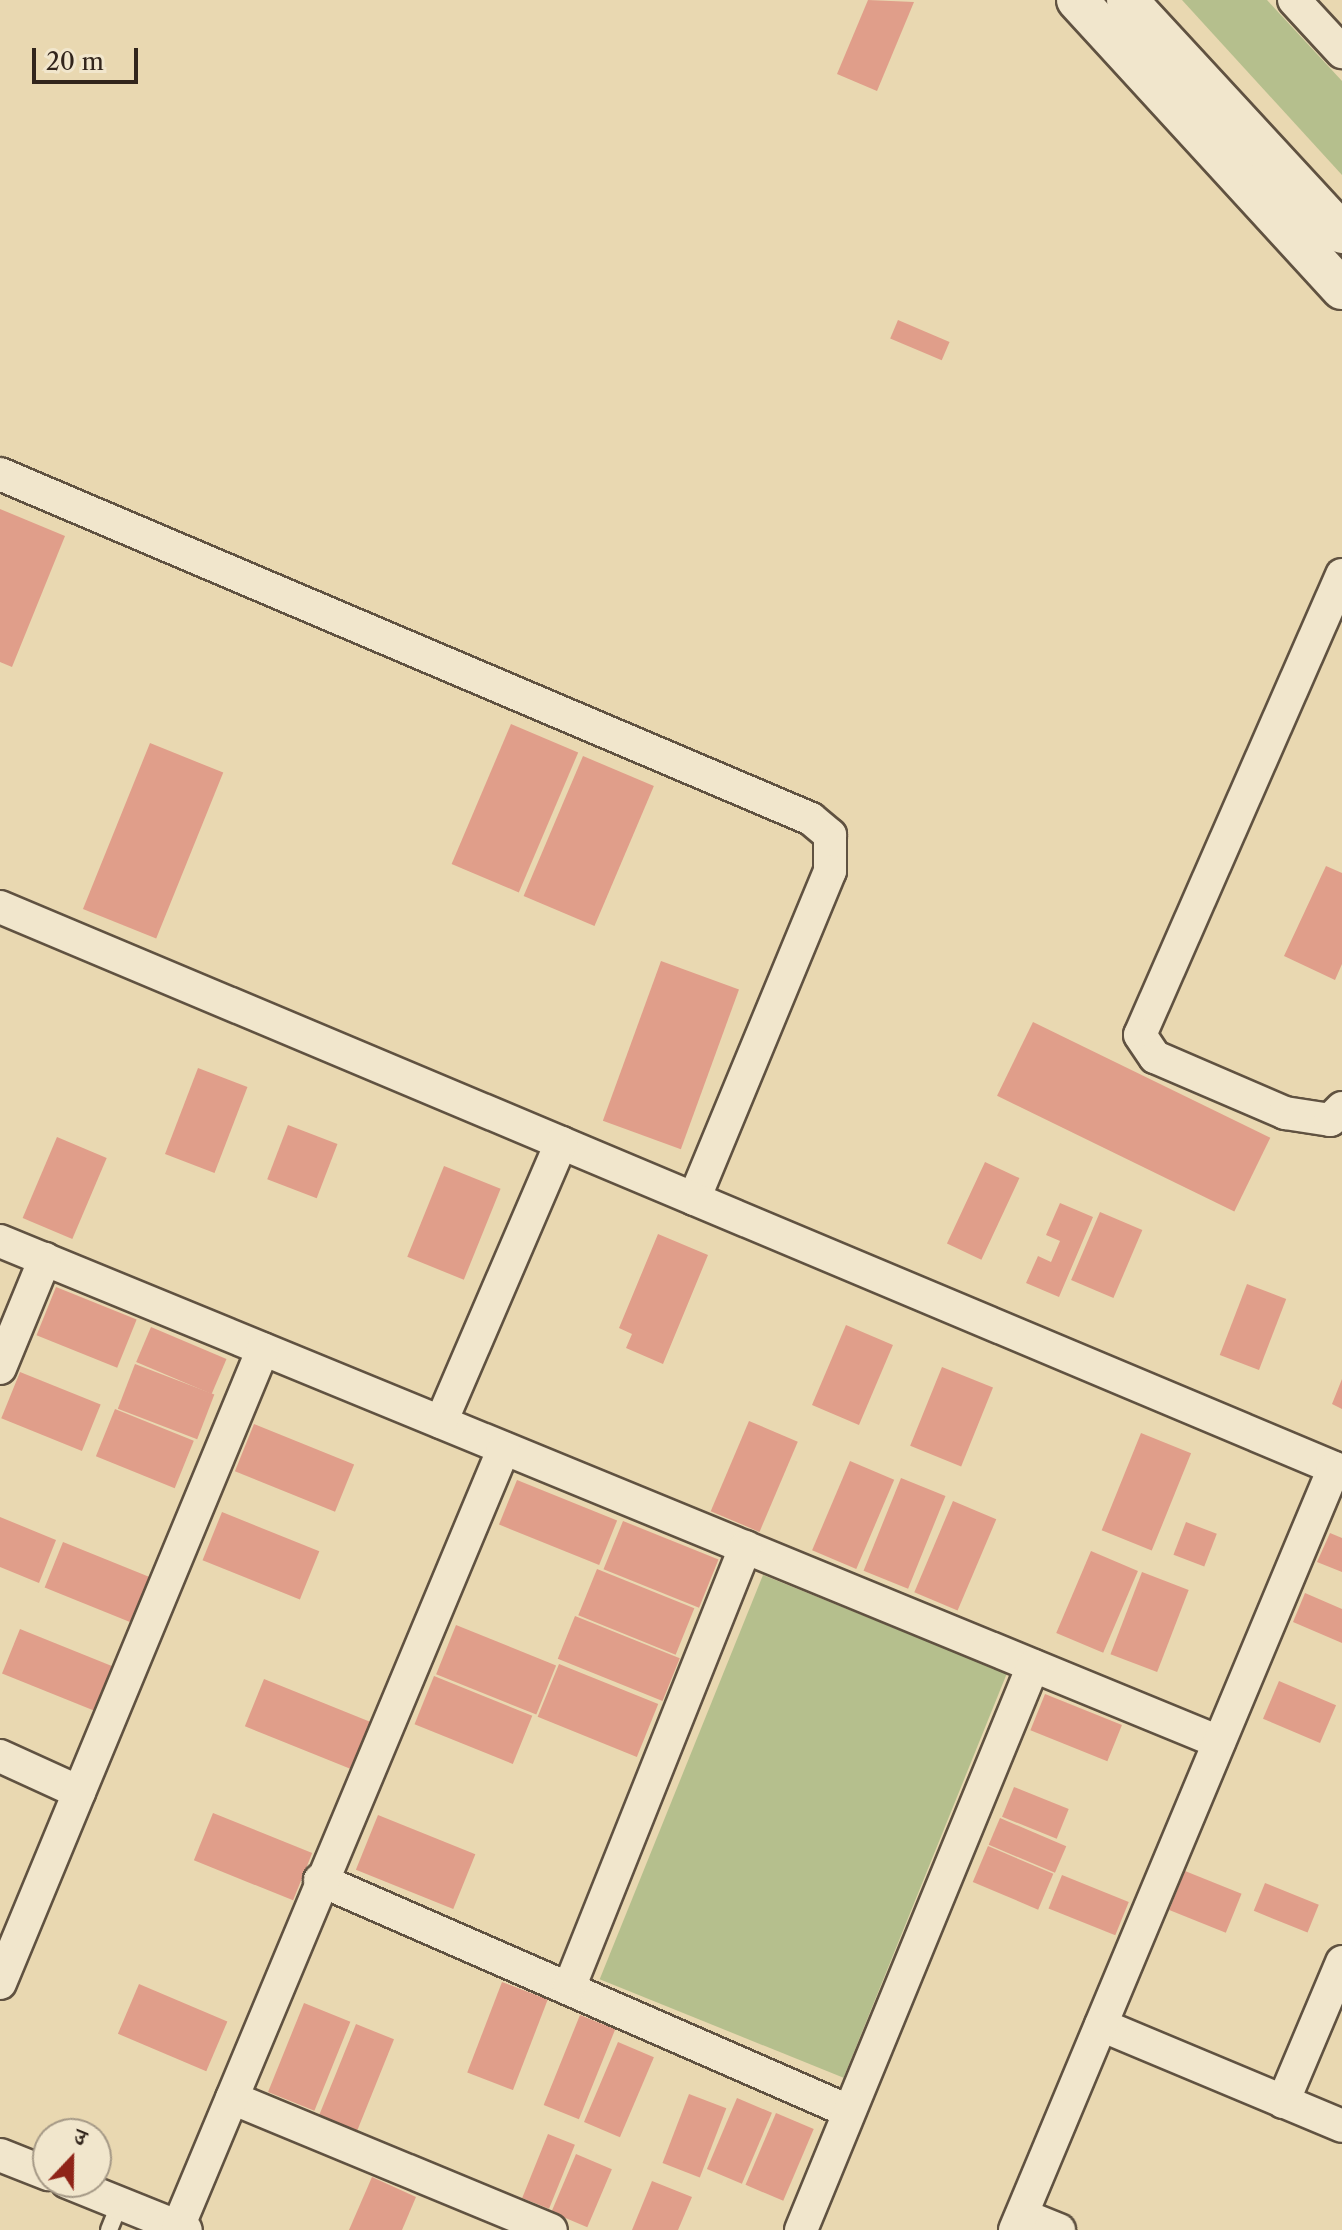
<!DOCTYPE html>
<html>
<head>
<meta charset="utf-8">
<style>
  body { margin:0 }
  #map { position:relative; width:1342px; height:2230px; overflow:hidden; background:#e9d8b1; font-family:"Libre Caslon Text","Noto Serif Devanagari",serif }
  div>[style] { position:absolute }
  .green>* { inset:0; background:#b5bf8d; transform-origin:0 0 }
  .building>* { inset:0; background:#e09e8a; transform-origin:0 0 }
  .roads { filter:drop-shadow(2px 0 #605241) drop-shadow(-2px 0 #605241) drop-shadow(0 2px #605241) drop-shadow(0 -2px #605241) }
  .service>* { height:16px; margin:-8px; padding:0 8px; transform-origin:8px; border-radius:8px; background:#f1e6cc }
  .minor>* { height:32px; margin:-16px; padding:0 16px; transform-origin:16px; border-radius:16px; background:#f1e6cc }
  .tertiary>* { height:40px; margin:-20px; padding:0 20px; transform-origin:20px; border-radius:20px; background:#f1e6cc }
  span { translate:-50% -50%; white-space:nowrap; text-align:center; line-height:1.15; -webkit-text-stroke:6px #f1e6cc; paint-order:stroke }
  .north { position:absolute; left:32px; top:2118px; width:80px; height:80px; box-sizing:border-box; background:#f1e6cc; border:2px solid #a59986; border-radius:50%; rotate:22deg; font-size:22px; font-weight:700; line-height:32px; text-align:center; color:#32251c }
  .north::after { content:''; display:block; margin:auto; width:28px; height:36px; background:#8f2418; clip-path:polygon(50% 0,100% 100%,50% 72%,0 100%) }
  .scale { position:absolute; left:32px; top:48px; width:106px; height:36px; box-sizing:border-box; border:4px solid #32251c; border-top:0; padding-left:10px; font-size:24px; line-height:28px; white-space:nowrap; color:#32251c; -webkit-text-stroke:6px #f1e6cc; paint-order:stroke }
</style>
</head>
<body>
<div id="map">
  <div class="green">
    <i style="clip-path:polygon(1182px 0,1267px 0,1342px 81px,1342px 175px)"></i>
    <i style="left:763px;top:1575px;width:263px;height:436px;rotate:22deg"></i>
  </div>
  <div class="building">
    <i style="clip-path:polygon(868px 0,914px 2px,877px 91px,837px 74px)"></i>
    <i style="left:898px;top:320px;width:56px;height:20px;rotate:23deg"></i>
    <i style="clip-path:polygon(0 509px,65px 536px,12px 667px,0 662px)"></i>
    <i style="left:511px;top:724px;width:73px;height:152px;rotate:23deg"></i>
    <i style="left:150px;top:743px;width:79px;height:179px;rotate:22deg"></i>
    <i style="left:583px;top:756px;width:77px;height:152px;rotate:23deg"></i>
    <i style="clip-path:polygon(1326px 866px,1342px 873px,1342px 964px,1335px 980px,1284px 956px)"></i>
    <i style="left:661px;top:961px;width:83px;height:170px;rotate:20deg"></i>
    <i style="left:1033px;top:1022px;width:264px;height:82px;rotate:26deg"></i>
    <i style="left:198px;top:1068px;width:53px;height:92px;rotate:21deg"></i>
    <i style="left:288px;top:1125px;width:53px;height:58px;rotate:21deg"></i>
    <i style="left:57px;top:1137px;width:54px;height:88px;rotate:23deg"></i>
    <i style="left:985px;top:1162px;width:38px;height:90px;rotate:25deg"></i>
    <i style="left:444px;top:1166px;width:61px;height:98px;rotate:22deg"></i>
    <i style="clip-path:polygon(1060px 1203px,1093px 1217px,1059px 1297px,1026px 1283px,1038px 1256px,1051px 1262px,1060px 1241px,1046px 1235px)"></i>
    <i style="left:1100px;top:1212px;width:46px;height:74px;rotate:23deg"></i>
    <i style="clip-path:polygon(658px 1234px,708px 1255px,663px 1364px,626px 1348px,632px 1334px,619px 1328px)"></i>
    <i style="left:1247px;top:1284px;width:42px;height:76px;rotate:21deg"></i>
    <i style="left:56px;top:1287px;width:87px;height:52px;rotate:22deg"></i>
    <i style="left:846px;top:1325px;width:51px;height:87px;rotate:23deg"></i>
    <i style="left:151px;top:1327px;width:82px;height:38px;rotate:23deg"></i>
    <i style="left:135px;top:1364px;width:85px;height:48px;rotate:21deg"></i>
    <i style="left:942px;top:1367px;width:55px;height:85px;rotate:22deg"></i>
    <i style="left:20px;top:1372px;width:87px;height:50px;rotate:22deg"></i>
    <i style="clip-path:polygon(1342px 1379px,1342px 1409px,1332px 1404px)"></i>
    <i style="left:115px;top:1409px;width:85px;height:51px;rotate:22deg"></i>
    <i style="left:749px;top:1421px;width:53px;height:98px;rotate:23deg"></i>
    <i style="left:254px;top:1424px;width:108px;height:51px;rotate:22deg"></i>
    <i style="left:1141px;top:1433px;width:54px;height:105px;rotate:22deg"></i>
    <i style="left:850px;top:1461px;width:48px;height:97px;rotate:23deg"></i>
    <i style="left:901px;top:1478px;width:48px;height:100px;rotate:22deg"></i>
    <i style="left:517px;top:1480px;width:108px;height:48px;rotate:22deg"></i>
    <i style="left:953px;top:1501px;width:47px;height:99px;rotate:23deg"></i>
    <i style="left:222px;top:1512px;width:105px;height:52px;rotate:22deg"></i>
    <i style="clip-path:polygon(0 1517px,56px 1540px,39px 1583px,0 1567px)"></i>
    <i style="left:623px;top:1521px;width:103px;height:52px;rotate:22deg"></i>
    <i style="left:1186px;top:1522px;width:33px;height:35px;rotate:21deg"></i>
    <i style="clip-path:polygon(1330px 1533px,1342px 1538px,1342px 1572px,1317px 1562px)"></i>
    <i style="left:63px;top:1542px;width:94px;height:49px;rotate:22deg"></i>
    <i style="left:1091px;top:1551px;width:51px;height:89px;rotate:23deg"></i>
    <i style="left:597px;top:1569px;width:105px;height:50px;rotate:22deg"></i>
    <i style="left:1142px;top:1572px;width:50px;height:88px;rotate:21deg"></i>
    <i style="clip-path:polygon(1305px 1593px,1342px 1609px,1342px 1643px,1293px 1622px)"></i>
    <i style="left:575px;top:1616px;width:113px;height:46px;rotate:22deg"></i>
    <i style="left:456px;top:1625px;width:108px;height:53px;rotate:22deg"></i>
    <i style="left:20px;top:1629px;width:99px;height:48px;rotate:22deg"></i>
    <i style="left:559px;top:1664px;width:107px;height:57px;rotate:22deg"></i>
    <i style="left:434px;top:1676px;width:106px;height:52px;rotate:22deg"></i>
    <i style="left:264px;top:1679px;width:121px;height:51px;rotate:22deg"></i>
    <i style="left:1279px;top:1681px;width:62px;height:41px;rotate:23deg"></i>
    <i style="left:1045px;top:1694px;width:83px;height:39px;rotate:22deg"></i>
    <i style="left:1014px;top:1787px;width:59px;height:32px;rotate:22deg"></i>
    <i style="left:213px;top:1813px;width:107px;height:51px;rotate:22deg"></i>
    <i style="left:378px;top:1815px;width:105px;height:59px;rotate:22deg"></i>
    <i style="left:1000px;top:1818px;width:72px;height:29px;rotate:23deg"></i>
    <i style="left:988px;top:1846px;width:71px;height:39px;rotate:23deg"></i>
    <i style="left:1185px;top:1871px;width:61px;height:42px;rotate:22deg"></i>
    <i style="left:1062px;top:1875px;width:72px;height:36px;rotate:22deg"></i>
    <i style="left:1265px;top:1883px;width:58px;height:30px;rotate:22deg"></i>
    <i style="left:502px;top:1982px;width:49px;height:97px;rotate:21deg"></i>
    <i style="left:139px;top:1984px;width:96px;height:54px;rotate:23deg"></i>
    <i style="left:304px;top:2003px;width:50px;height:96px;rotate:22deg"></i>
    <i style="left:580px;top:2015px;width:38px;height:97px;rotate:22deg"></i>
    <i style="left:356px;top:2024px;width:41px;height:99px;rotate:22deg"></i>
    <i style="left:618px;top:2042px;width:39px;height:87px;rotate:23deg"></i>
    <i style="left:689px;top:2094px;width:40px;height:74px;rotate:21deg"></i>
    <i style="left:737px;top:2098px;width:38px;height:77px;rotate:23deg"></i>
    <i style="left:776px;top:2113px;width:41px;height:78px;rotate:23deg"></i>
    <i style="left:548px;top:2134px;width:29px;height:69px;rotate:22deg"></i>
    <i style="left:576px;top:2154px;width:39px;height:63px;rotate:23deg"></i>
    <i style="clip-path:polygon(372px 2177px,416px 2197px,402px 2230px,349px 2230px)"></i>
    <i style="clip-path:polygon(652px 2181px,692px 2197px,678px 2230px,632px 2230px)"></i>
  </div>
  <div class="roads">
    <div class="service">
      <i style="left:109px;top:2230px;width:29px;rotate:-68deg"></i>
    </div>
    <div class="minor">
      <i style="left:1294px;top:0;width:71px;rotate:47.3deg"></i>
      <i style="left:0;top:474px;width:881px;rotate:23.04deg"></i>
      <i style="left:811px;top:819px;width:25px;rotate:40deg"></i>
      <i style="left:830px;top:835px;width:36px;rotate:90deg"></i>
      <i style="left:830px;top:871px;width:355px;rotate:112.5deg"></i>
      <i style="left:1342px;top:575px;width:502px;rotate:113.71deg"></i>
      <i style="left:1140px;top:1035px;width:27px;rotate:56deg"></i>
      <i style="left:1155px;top:1057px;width:142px;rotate:23.3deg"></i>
      <i style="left:1285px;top:1113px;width:46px;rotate:8.8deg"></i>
      <i style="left:1330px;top:1120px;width:17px;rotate:-45deg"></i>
      <i style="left:0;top:907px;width:1456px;rotate:22.8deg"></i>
      <i style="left:0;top:1241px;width:1318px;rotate:22.34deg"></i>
      <i style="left:0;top:1368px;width:118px;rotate:-67.6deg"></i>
      <i style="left:441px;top:1422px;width:304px;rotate:-66.7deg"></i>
      <i style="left:0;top:1756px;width:87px;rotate:24.5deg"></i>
      <i style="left:320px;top:1880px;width:574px;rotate:23.62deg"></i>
      <i style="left:0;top:1983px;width:686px;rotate:-67.47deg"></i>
      <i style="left:569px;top:1988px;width:475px;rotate:-68.2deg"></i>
      <i style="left:1101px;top:2025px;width:261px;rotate:22.7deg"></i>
      <i style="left:232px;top:2098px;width:345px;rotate:22.5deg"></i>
      <i style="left:1283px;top:2102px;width:152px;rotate:-67.1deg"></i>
      <i style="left:0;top:2155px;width:52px;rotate:21.6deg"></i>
      <i style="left:67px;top:2182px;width:128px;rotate:22deg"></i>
      <i style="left:1022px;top:2215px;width:40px;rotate:22deg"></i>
      <i style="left:178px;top:2227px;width:844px;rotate:-67.29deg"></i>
      <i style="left:801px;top:2230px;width:610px;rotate:-67.64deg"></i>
      <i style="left:1015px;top:2230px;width:826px;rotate:-67.28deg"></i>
    </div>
    <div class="tertiary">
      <i style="left:1077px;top:0;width:392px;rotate:47.5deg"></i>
      <i style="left:1127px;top:0;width:317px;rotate:47.3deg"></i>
    </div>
  </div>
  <div class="north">उ</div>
  <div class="scale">20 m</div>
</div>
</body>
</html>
